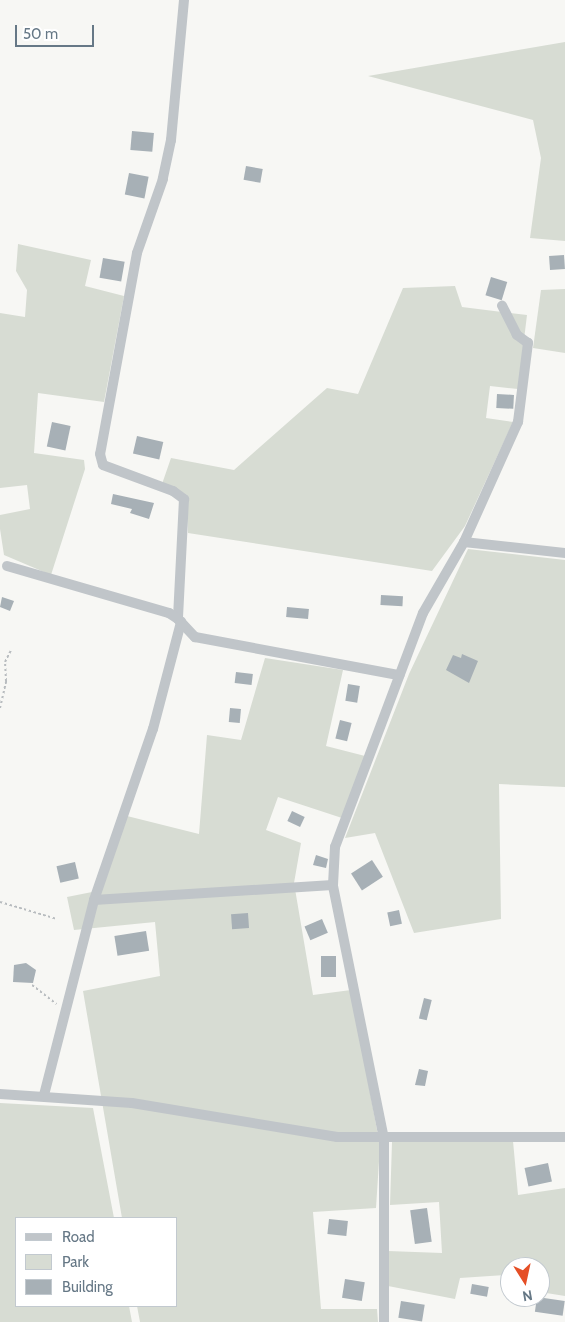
<!DOCTYPE html>
<html>
<head>
<meta charset="utf-8">
<style>
  body { margin:0 }
  #map { position:relative; width:565px; height:1322px; overflow:hidden; background:#f7f7f4; font-family:Cabin,sans-serif }
  div>[style] { position:absolute }
  .green>* { inset:0; background:#d7dcd3 }
  .building>* { inset:0; background:#a7b0b6; transform-origin:0 0 }
  .path>* { height:2px; margin-top:-1px; transform-origin:0; background:repeating-linear-gradient(90deg,#b8bcbf 0 2.5px,transparent 0 5px) }
  .minor>* { height:10px; margin:-5px; padding:0 5px; transform-origin:5px; border-radius:5px; background:#c0c5c9 }
  span { translate:-50% -50%; white-space:nowrap; text-align:center; line-height:1.15; -webkit-text-stroke:5px #fff; paint-order:stroke }
  .legend { position:absolute; left:15px; top:1217px; width:162px; height:90px; box-sizing:border-box; background:#fff; border:1px solid #c2c9cf; margin:0; padding:6px 9px; list-style:none; font-size:15px; color:#667886 }
  .legend li { display:flex; align-items:center; gap:10px; height:25px }
  .legend b { width:25px; border:1px solid #c2c9cf }
  .north { position:absolute; left:500px; top:1257px; width:50px; height:50px; box-sizing:border-box; background:#fff; border:1px solid #c2c9cf; border-radius:50%; rotate:170deg; font-size:14px; font-weight:700; line-height:20px; text-align:center; color:#667886 }
  .north::after { content:''; display:block; margin:auto; width:18px; height:22px; background:#e54f26; clip-path:polygon(50% 0,100% 100%,50% 72%,0 100%) }
  .scale { position:absolute; left:15px; top:25px; width:79px; height:22px; box-sizing:border-box; border:2px solid #667886; border-top:0; padding-left:6px; font-size:15px; line-height:18px; white-space:nowrap; color:#667886; -webkit-text-stroke:4px #fff; paint-order:stroke }
</style>
</head>
<body>
<div id="map">
  <div class="green">
    <i style="clip-path:polygon(565px 42px,565px 241px,530px 238px,541px 158px,533px 120px,368px 76px)"></i>
    <i style="clip-path:polygon(18px 244px,91px 260px,85px 286px,124px 296px,104px 402px,38px 393px,34px 453px,84px 460px,85px 469px,51px 575px,4px 555px,0 529px,0 515px,30px 509px,27px 485px,0 488px,0 313px,25px 317px,27px 290px,16px 271px)"></i>
    <i style="clip-path:polygon(455px 286px,462px 307px,527px 315px,518px 389px,490px 386px,486px 418px,513px 422px,465px 526px,432px 571px,188px 533px,187px 495px,162px 484px,171px 458px,234px 470px,327px 388px,358px 394px,403px 288px)"></i>
    <i style="clip-path:polygon(565px 289px,565px 353px,533px 348px,541px 290px)"></i>
    <i style="clip-path:polygon(468px 549px,565px 560px,565px 787px,499px 784px,501px 919px,414px 933px,375px 833px,345px 838px,409px 674px)"></i>
    <i style="clip-path:polygon(265px 658px,343px 670px,326px 746px,365px 756px,342px 818px,278px 797px,266px 830px,301px 843px,294px 883px,313px 995px,351px 990px,380px 1146px,376px 1208px,313px 1212px,321px 1309px,377px 1309px,378px 1322px,140px 1322px,137px 1306px,176px 1306px,176px 1218px,122px 1218px,83px 991px,160px 976px,155px 922px,74px 930px,67px 897px,102px 890px,127px 816px,199px 834px,207px 735px,241px 740px)"></i>
    <i style="clip-path:polygon(0 1103px,93px 1108px,114px 1218px,16px 1218px,16px 1306px,129px 1306px,132px 1322px,0 1322px)"></i>
    <i style="clip-path:polygon(513px 1141px,518px 1195px,565px 1188px,565px 1296px,540px 1292px,540px 1267px,510px 1267px,510px 1288px,505px 1287px,505px 1275px,460px 1278px,455px 1299px,388px 1286px,388px 1251px,442px 1253px,439px 1202px,390px 1205px,392px 1142px)"></i>
  </div>
  <div class="building">
    <i style="left:132px;top:131px;width:22px;height:19px;rotate:5deg"></i>
    <i style="left:246px;top:166px;width:17px;height:14px;rotate:10deg"></i>
    <i style="left:129px;top:173px;width:20px;height:22px;rotate:11deg"></i>
    <i style="left:564px;top:255px;width:14px;height:15px;rotate:86deg"></i>
    <i style="left:103px;top:258px;width:22px;height:20px;rotate:10deg"></i>
    <i style="left:491px;top:277px;width:17px;height:19px;rotate:17deg"></i>
    <i style="left:497px;top:394px;width:17px;height:14px;rotate:3deg"></i>
    <i style="left:52px;top:422px;width:19px;height:25px;rotate:12deg"></i>
    <i style="left:137px;top:436px;width:27px;height:18px;rotate:13deg"></i>
    <i style="clip-path:polygon(113px 494px,154px 503px,149px 519px,130px 513px,132px 509px,111px 504px)"></i>
    <i style="left:381px;top:595px;width:22px;height:10px;rotate:3deg"></i>
    <i style="clip-path:polygon(2px 597px,14px 601px,10px 611px,0 607px)"></i>
    <i style="left:287px;top:607px;width:22px;height:10px;rotate:5deg"></i>
    <i style="clip-path:polygon(462px 654px,478px 661px,469px 683px,446px 670px,453px 655px,461px 658px)"></i>
    <i style="left:236px;top:672px;width:17px;height:11px;rotate:7deg"></i>
    <i style="left:348px;top:684px;width:12px;height:17px;rotate:9deg"></i>
    <i style="left:230px;top:708px;width:11px;height:14px;rotate:5deg"></i>
    <i style="left:340px;top:720px;width:12px;height:19px;rotate:14deg"></i>
    <i style="left:292px;top:811px;width:14px;height:11px;rotate:25deg"></i>
    <i style="clip-path:polygon(316px 855px,328px 859px,326px 868px,313px 865px)"></i>
    <i style="left:372px;top:860px;width:20px;height:25px;rotate:57deg"></i>
    <i style="left:75px;top:862px;width:17px;height:19px;rotate:77deg"></i>
    <i style="left:399px;top:910px;width:14px;height:12px;rotate:78deg"></i>
    <i style="left:248px;top:913px;width:15px;height:17px;rotate:86deg"></i>
    <i style="left:322px;top:919px;width:15px;height:19px;rotate:67deg"></i>
    <i style="left:146px;top:931px;width:20px;height:32px;rotate:81deg"></i>
    <i style="left:336px;top:956px;width:21px;height:15px;rotate:90deg"></i>
    <i style="clip-path:polygon(26px 963px,36px 970px,33px 983px,13px 982px,14px 965px)"></i>
    <i style="left:424px;top:998px;width:8px;height:21px;rotate:14deg"></i>
    <i style="clip-path:polygon(419px 1069px,428px 1071px,425px 1086px,415px 1085px)"></i>
    <i style="left:548px;top:1163px;width:19px;height:24px;rotate:78deg"></i>
    <i style="left:427px;top:1208px;width:34px;height:17px;rotate:82deg"></i>
    <i style="left:329px;top:1219px;width:19px;height:15px;rotate:6deg"></i>
    <i style="left:345px;top:1279px;width:20px;height:19px;rotate:9deg"></i>
    <i style="left:472px;top:1284px;width:17px;height:10px;rotate:10deg"></i>
    <i style="left:537px;top:1297px;width:28px;height:15px;rotate:8deg"></i>
    <i style="left:401px;top:1301px;width:24px;height:17px;rotate:9deg"></i>
  </div>
  <div class="path">
    <i style="left:0;top:708px;width:28px;rotate:-77deg"></i>
    <i style="left:6px;top:681px;width:19px;rotate:-93deg"></i>
    <i style="left:5px;top:662px;width:13px;rotate:-63deg"></i>
    <i style="left:0;top:902px;width:59px;rotate:16.6deg"></i>
    <i style="left:32px;top:985px;width:31px;rotate:38deg"></i>
  </div>
  <div class="minor">
    <i style="left:184px;top:0;width:141px;rotate:95.3deg"></i>
    <i style="left:171px;top:140px;width:40px;rotate:102deg"></i>
    <i style="left:163px;top:179px;width:78px;rotate:109.4deg"></i>
    <i style="left:137px;top:253px;width:204px;rotate:100.4deg"></i>
    <i style="left:100px;top:454px;width:11px;rotate:75deg"></i>
    <i style="left:103px;top:465px;width:75px;rotate:20.4deg"></i>
    <i style="left:173px;top:491px;width:14px;rotate:36deg"></i>
    <i style="left:184px;top:499px;width:120px;rotate:92.9deg"></i>
    <i style="left:178px;top:619px;width:25px;rotate:47deg"></i>
    <i style="left:195px;top:637px;width:208px;rotate:10.6deg"></i>
    <i style="left:464px;top:542px;width:102px;rotate:6.2deg"></i>
    <i style="left:7px;top:566px;width:169px;rotate:16.2deg"></i>
    <i style="left:169px;top:613px;width:11px;rotate:34deg"></i>
    <i style="left:94px;top:900px;width:239px;rotate:-3.6deg"></i>
    <i style="left:0;top:1094px;width:132px;rotate:3.9deg"></i>
    <i style="left:132px;top:1103px;width:208px;rotate:9.4deg"></i>
    <i style="left:337px;top:1137px;width:228px"></i>
    <i style="left:44px;top:1095px;width:201px;rotate:-75.6deg"></i>
    <i style="left:94px;top:900px;width:181px;rotate:-71deg"></i>
    <i style="left:153px;top:729px;width:111px;rotate:-75.3deg"></i>
    <i style="left:384px;top:1322px;width:183px;rotate:-90deg"></i>
    <i style="left:384px;top:1139px;width:259px;rotate:-101.4deg"></i>
    <i style="left:333px;top:885px;width:38px;rotate:-87deg"></i>
    <i style="left:335px;top:847px;width:250px;rotate:-69.4deg"></i>
    <i style="left:423px;top:613px;width:82px;rotate:-60deg"></i>
    <i style="left:464px;top:542px;width:132px;rotate:-65.8deg"></i>
    <i style="left:518px;top:422px;width:80px;rotate:-82.8deg"></i>
    <i style="left:528px;top:343px;width:14px;rotate:-144deg"></i>
    <i style="left:517px;top:335px;width:33px;rotate:-117deg"></i>
  </div>
  <ul class="legend">
  <li><b style="height:6px;background:#c0c5c9"></b>Road</li>
  <li><b style="height:14px;background:#d7dcd3"></b>Park</li>
  <li><b style="height:14px;background:#a7b0b6"></b>Building</li>
  </ul>
  <div class="north">N</div>
  <div class="scale">50 m</div>
</div>
</body>
</html>
